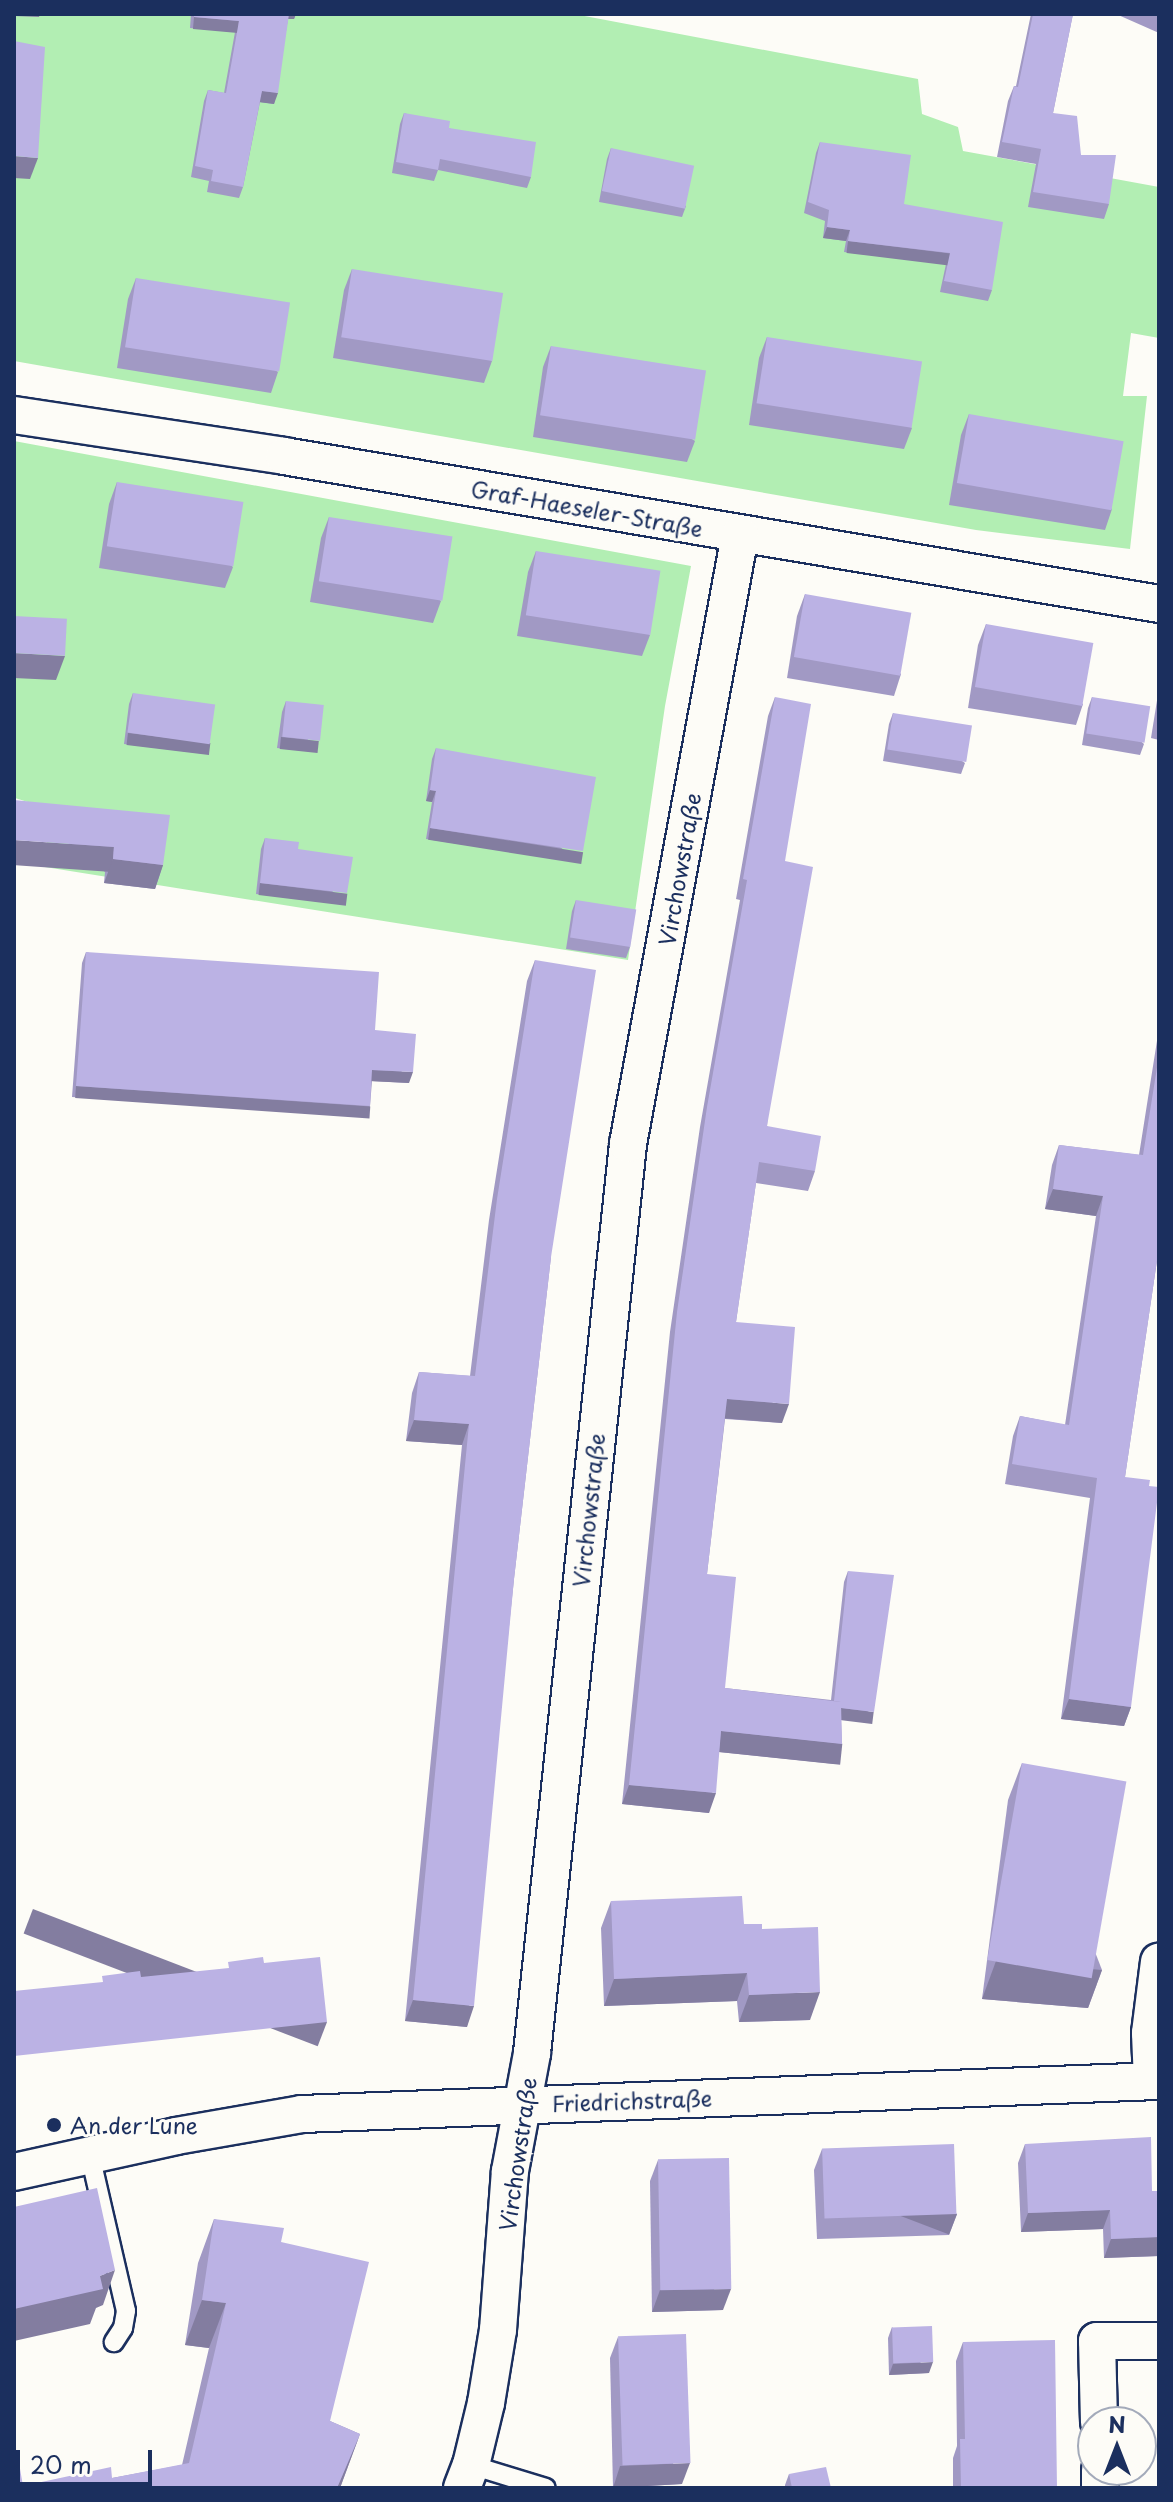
<!DOCTYPE html>
<html>
<head>
<meta charset="utf-8">
<style>
  body { margin:0 }
  #map { position:relative; width:1173px; height:2502px; overflow:hidden; background:#fdfcf7; font-family:"Playpen Sans",sans-serif }
  div>[style] { position:absolute }
  .green>* { inset:0; background:#b2eeb3 }
  .roads { filter:drop-shadow(2px 0 #1b2f5e) drop-shadow(-2px 0 #1b2f5e) drop-shadow(0 2px #1b2f5e) drop-shadow(0 -2px #1b2f5e) }
  .service>* { height:18px; margin:-9px; padding:0 9px; transform-origin:9px; border-radius:9px; background:#fdfcf7 }
  .minor>* { height:36px; margin:-18px; padding:0 18px; transform-origin:18px; border-radius:18px; background:#fdfcf7 }
  .wall>* { inset:0; background:#a199c4 }
  .shaded-wall>* { inset:0; background:#837da0; transform-origin:0 0 }
  .building>* { inset:0; background:#bbb2e4; transform-origin:0 0 }
  .dots>* { width:22px; height:22px; translate:-50% -50%; box-sizing:border-box; border:4px solid #fdfcf7; border-radius:50% }
  span { translate:-50% -50%; white-space:nowrap; text-align:center; line-height:1.15; -webkit-text-stroke:6px #fdfcf7; paint-order:stroke }
  .street-label { font-size:22px; color:#1b2f5e }
  .poi-label { font-size:22px; color:#1b2f5e }
  .left { translate:0 -50%; text-align:left }
  .frame { position:absolute; inset:0; border:16px solid #1b2f5e; pointer-events:none }
  .north { position:absolute; left:1077px; top:2406px; width:80px; height:80px; box-sizing:border-box; background:#fdfcf7; border:2px solid #a3aaba; border-radius:50%; rotate:0deg; font-size:22px; font-weight:700; line-height:32px; text-align:center; color:#1b2f5e }
  .north::after { content:''; display:block; margin:auto; width:28px; height:36px; background:#1b2f5e; clip-path:polygon(50% 0,100% 100%,50% 72%,0 100%) }
  .scale { position:absolute; left:16px; top:2450px; width:136px; height:36px; box-sizing:border-box; border:4px solid #1b2f5e; border-top:0; padding-left:10px; font-size:24px; line-height:28px; white-space:nowrap; color:#1b2f5e; -webkit-text-stroke:6px #fdfcf7; paint-order:stroke }
</style>
</head>
<body>
<div id="map">
  <div class="green">
    <i style="clip-path:polygon(14px 14px,574px 14px,918px 79px,922px 114px,958px 127px,963px 151px,1159px 187px,1159px 338px,1131px 333px,1123px 396px,1147px 396px,1130px 549px,976px 530px,14px 361px)"></i>
    <i style="clip-path:polygon(14px 441px,691px 566px,665px 706px,628px 960px,45px 867px,50px 809px,15px 798px,14px 802px)"></i>
  </div>
  <div class="roads">
    <div class="service">
      <i style="left:90px;top:2155px;width:160px;rotate:77deg"></i>
      <i style="left:126px;top:2311px;width:17px;rotate:100deg"></i>
      <i style="left:123px;top:2328px;width:17px;rotate:123deg"></i>
      <i style="left:471px;top:2465px;width:78px;rotate:17deg"></i>
    </div>
    <div class="minor">
      <i style="left:14px;top:415px;width:273px;rotate:8.6deg"></i>
      <i style="left:284px;top:456px;width:887px;rotate:9.6deg"></i>
      <i style="left:1152px;top:2081px;width:48px;rotate:-92.4deg"></i>
      <i style="left:1150px;top:2033px;width:72px;rotate:-82.8deg"></i>
      <i style="left:14px;top:2172px;width:166px;rotate:-12.5deg"></i>
      <i style="left:176px;top:2136px;width:128px;rotate:-9.9deg"></i>
      <i style="left:302px;top:2114px;width:858px;rotate:-2.21deg"></i>
      <i style="left:1099px;top:2422px;width:81px;rotate:-91.4deg"></i>
      <i style="left:1097px;top:2341px;width:62px"></i>
      <i style="left:1100px;top:2470px;width:18px;rotate:90deg"></i>
      <i style="left:462px;top:2488px;width:25px;rotate:-69deg"></i>
      <i style="left:471px;top:2465px;width:64px;rotate:-76.4deg"></i>
      <i style="left:486px;top:2403px;width:74px;rotate:-80.7deg"></i>
      <i style="left:498px;top:2330px;width:159px;rotate:-85.7deg"></i>
      <i style="left:510px;top:2171px;width:120px;rotate:-79.4deg"></i>
      <i style="left:532px;top:2053px;width:914px;rotate:-83.97deg"></i>
      <i style="left:628px;top:1144px;width:619px;rotate:-79.58deg"></i>
    </div>
  </div>
  <div class="wall">
    <i style="clip-path:polygon(191px 14px,296px 14px,294px 19px,288px 19px,274px 104px,260px 102px,243px 187px,239px 198px,207px 192px,209px 181px,191px 177px,204px 101px,208px 90px,224px 93px,235px 32px,190px 28px)"></i>
    <i style="clip-path:polygon(1031px 14px,1073px 14px,1053px 113px,1081px 155px,1109px 204px,1104px 219px,1028px 207px,1036px 164px,997px 157px,1008px 101px,1014px 86px,1016px 86px)"></i>
    <i style="clip-path:polygon(1116px 14px,1159px 14px,1159px 33px)"></i>
    <i style="clip-path:polygon(404px 113px,449px 128px,531px 177px,527px 188px,438px 170px,434px 181px,392px 173px,400px 124px)"></i>
    <i style="clip-path:polygon(820px 142px,904px 204px,992px 290px,988px 301px,940px 292px,946px 264px,844px 252px,846px 241px,823px 238px,825px 221px,804px 213px,816px 153px)"></i>
    <i style="clip-path:polygon(611px 148px,686px 206px,682px 217px,599px 202px,607px 159px)"></i>
    <i style="clip-path:polygon(352px 269px,492px 361px,484px 383px,333px 358px,344px 290px)"></i>
    <i style="clip-path:polygon(136px 278px,278px 372px,271px 393px,117px 368px,128px 299px)"></i>
    <i style="clip-path:polygon(767px 337px,912px 428px,904px 449px,749px 425px,759px 358px)"></i>
    <i style="clip-path:polygon(551px 346px,695px 441px,687px 462px,533px 437px,543px 367px)"></i>
    <i style="clip-path:polygon(969px 414px,1112px 509px,1105px 530px,949px 505px,961px 435px)"></i>
    <i style="clip-path:polygon(117px 482px,233px 567px,225px 588px,99px 568px,109px 504px)"></i>
    <i style="clip-path:polygon(329px 517px,441px 601px,433px 623px,310px 602px,321px 538px)"></i>
    <i style="clip-path:polygon(536px 551px,650px 635px,642px 656px,517px 636px,528px 572px)"></i>
    <i style="clip-path:polygon(805px 594px,901px 674px,894px 696px,787px 678px,797px 616px)"></i>
    <i style="clip-path:polygon(986px 624px,1083px 704px,1076px 725px,968px 708px,978px 645px)"></i>
    <i style="clip-path:polygon(1159px 688px,1159px 740px,1151px 738px)"></i>
    <i style="clip-path:polygon(133px 693px,206px 754px,124px 744px,129px 704px)"></i>
    <i style="clip-path:polygon(775px 697px,785px 861px,767px 1126px,815px 1171px,808px 1191px,756px 1183px,736px 1322px,782px 1423px,725px 1419px,707px 1574px,725px 1688px,831px 1700px,844px 1582px,848px 1571px,870px 1723px,841px 1719px,842px 1744px,835px 1764px,719px 1752px,709px 1813px,622px 1804px,670px 1332px,700px 1127px,740px 900px,736px 899px,768px 716px)"></i>
    <i style="clip-path:polygon(1092px 697px,1144px 744px,1140px 755px,1082px 745px,1088px 708px)"></i>
    <i style="clip-path:polygon(286px 701px,315px 752px,277px 748px,282px 712px)"></i>
    <i style="clip-path:polygon(893px 713px,965px 763px,961px 774px,883px 761px,889px 724px)"></i>
    <i style="clip-path:polygon(436px 748px,579px 862px,426px 839px,432px 802px,426px 801px,432px 759px)"></i>
    <i style="clip-path:polygon(14px 800px,163px 865px,155px 889px,104px 883px,105px 872px)"></i>
    <i style="clip-path:polygon(265px 838px,298px 849px,343px 904px,256px 894px,261px 849px)"></i>
    <i style="clip-path:polygon(576px 900px,630px 947px,626px 958px,566px 949px,572px 911px)"></i>
    <i style="clip-path:polygon(86px 952px,375px 1030px,409px 1083px,372px 1081px,370px 1106px,366px 1117px,72px 1097px,82px 963px)"></i>
    <i style="clip-path:polygon(535px 960px,551px 1257px,514px 1579px,467px 2027px,405px 2021px,462px 1445px,406px 1441px,412px 1393px,419px 1372px,470px 1376px,489px 1220px,527px 981px)"></i>
    <i style="clip-path:polygon(1159px 1028px,1159px 1247px,1125px 1477px,1131px 1707px,1124px 1726px,1061px 1719px,1090px 1498px,1005px 1484px,1013px 1436px,1020px 1416px,1065px 1425px,1096px 1216px,1045px 1209px,1052px 1165px,1059px 1145px,1139px 1155px)"></i>
    <i style="clip-path:polygon(1022px 1763px,1102px 1970px,1088px 2008px,982px 1999px,1008px 1800px)"></i>
    <i style="clip-path:polygon(611px 1901px,744px 1924px,762px 1929px,810px 2020px,739px 2022px,737px 2001px,604px 2006px,601px 1928px)"></i>
    <i style="clip-path:polygon(1025px 2144px,1152px 2191px,1159px 2191px,1159px 2256px,1104px 2258px,1103px 2229px,1021px 2232px,1018px 2163px)"></i>
    <i style="clip-path:polygon(822px 2149px,957px 2214px,949px 2235px,817px 2239px,814px 2170px)"></i>
    <i style="clip-path:polygon(658px 2160px,723px 2310px,652px 2312px,650px 2181px)"></i>
    <i style="clip-path:polygon(214px 2219px,281px 2242px,330px 2421px,360px 2434px,340px 2488px,14px 2488px,112px 2478px,182px 2465px,209px 2348px,185px 2345px,198px 2263px)"></i>
    <i style="clip-path:polygon(892px 2327px,929px 2373px,889px 2375px,888px 2338px)"></i>
    <i style="clip-path:polygon(618px 2337px,682px 2484px,613px 2488px,610px 2358px)"></i>
    <i style="clip-path:polygon(963px 2342px,1057px 2488px,953px 2488px,953px 2458px,957px 2446px,956px 2361px)"></i>
    <i style="clip-path:polygon(789px 2474px,831px 2488px,785px 2488px,785px 2485px)"></i>
  </div>
  <div class="shaded-wall">
    <i style="clip-path:polygon(14px 14px,40px 14px,39px 17px,14px 16px)"></i>
    <i style="clip-path:polygon(288px 14px,296px 14px,294px 19px,286px 19px)"></i>
    <i style="left:194px;top:17px;width:45px;height:12px;rotate:5deg"></i>
    <i style="clip-path:polygon(262px 91px,278px 93px,274px 104px,258px 102px)"></i>
    <i style="clip-path:polygon(14px 156px,38px 158px,30px 179px,14px 178px)"></i>
    <i style="clip-path:polygon(827px 227px,850px 230px,846px 241px,823px 238px)"></i>
    <i style="left:848px;top:241px;width:103px;height:12px;rotate:7deg"></i>
    <i style="clip-path:polygon(14px 653px,65px 656px,56px 680px,14px 678px)"></i>
    <i style="left:128px;top:733px;width:83px;height:12px;rotate:7deg"></i>
    <i style="left:281px;top:737px;width:38px;height:12px;rotate:6deg"></i>
    <i style="clip-path:polygon(430px 790px,436px 791px,432px 802px,426px 801px)"></i>
    <i style="left:430px;top:828px;width:155px;height:12px;rotate:9deg"></i>
    <i style="left:14px;top:840px;width:100px;height:25px;rotate:4deg"></i>
    <i style="clip-path:polygon(113px 859px,163px 865px,155px 889px,104px 883px)"></i>
    <i style="left:260px;top:883px;width:88px;height:12px;rotate:7deg"></i>
    <i style="clip-path:polygon(372px 1070px,413px 1072px,409px 1083px,368px 1081px)"></i>
    <i style="left:76px;top:1086px;width:295px;height:12px;rotate:4deg"></i>
    <i style="clip-path:polygon(1053px 1189px,1103px 1196px,1096px 1216px,1045px 1209px)"></i>
    <i style="clip-path:polygon(727px 1399px,789px 1404px,782px 1423px,720px 1418px)"></i>
    <i style="clip-path:polygon(414px 1420px,469px 1424px,462px 1445px,406px 1441px)"></i>
    <i style="clip-path:polygon(1069px 1699px,1131px 1707px,1124px 1726px,1061px 1719px)"></i>
    <i style="left:833px;top:1707px;width:41px;height:12px;rotate:7deg"></i>
    <i style="left:721px;top:1731px;width:122px;height:21px;rotate:6deg"></i>
    <i style="clip-path:polygon(629px 1785px,716px 1793px,709px 1813px,622px 1804px)"></i>
    <i style="clip-path:polygon(996px 1961px,1102px 1970px,1088px 2008px,982px 1999px)"></i>
    <i style="clip-path:polygon(747px 1973px,737px 2001px,604px 2006px,614px 1979px)"></i>
    <i style="clip-path:polygon(820px 1992px,810px 2020px,739px 2022px,749px 1995px)"></i>
    <i style="clip-path:polygon(413px 2000px,474px 2006px,467px 2027px,405px 2021px)"></i>
    <i style="left:327px;top:2022px;width:26px;height:315px;rotate:111deg"></i>
    <i style="clip-path:polygon(1110px 2210px,1103px 2229px,1021px 2232px,1028px 2213px)"></i>
    <i style="left:957px;top:2214px;width:22px;height:133px;rotate:111deg"></i>
    <i style="clip-path:polygon(1159px 2237px,1159px 2256px,1104px 2258px,1111px 2239px)"></i>
    <i style="clip-path:polygon(115px 2270px,103px 2305px,96px 2308px,90px 2324px,14px 2341px,14px 2309px)"></i>
    <i style="clip-path:polygon(731px 2289px,723px 2310px,652px 2312px,660px 2290px)"></i>
    <i style="clip-path:polygon(202px 2300px,226px 2303px,209px 2348px,185px 2345px)"></i>
    <i style="clip-path:polygon(933px 2362px,929px 2373px,889px 2375px,893px 2364px)"></i>
    <i style="clip-path:polygon(360px 2434px,340px 2488px,337px 2488px)"></i>
    <i style="clip-path:polygon(690px 2463px,682px 2484px,613px 2488px,620px 2466px)"></i>
  </div>
  <div class="building">
    <i style="clip-path:polygon(194px 14px,289px 14px,278px 93px,262px 91px,243px 187px,211px 181px,213px 170px,195px 166px,208px 90px,226px 93px,239px 21px,194px 17px)"></i>
    <i style="clip-path:polygon(1033px 14px,1073px 14px,1053px 113px,1077px 116px,1081px 155px,1116px 155px,1109px 204px,1033px 192px,1041px 149px,1002px 142px,1014px 86px,1018px 87px)"></i>
    <i style="clip-path:polygon(14px 41px,45px 47px,38px 158px,14px 156px)"></i>
    <i style="clip-path:polygon(404px 113px,450px 121px,449px 128px,536px 142px,531px 177px,440px 159px,438px 170px,396px 162px)"></i>
    <i style="clip-path:polygon(820px 142px,911px 155px,904px 204px,1003px 222px,992px 290px,944px 281px,950px 253px,848px 241px,850px 230px,827px 227px,829px 210px,808px 202px)"></i>
    <i style="left:611px;top:148px;width:85px;height:44px;rotate:12deg"></i>
    <i style="left:352px;top:269px;width:153px;height:69px;rotate:9deg"></i>
    <i style="left:136px;top:278px;width:156px;height:70px;rotate:9deg"></i>
    <i style="left:767px;top:337px;width:157px;height:67px;rotate:9deg"></i>
    <i style="left:551px;top:346px;width:157px;height:70px;rotate:9deg"></i>
    <i style="left:969px;top:414px;width:157px;height:70px;rotate:10deg"></i>
    <i style="left:117px;top:482px;width:128px;height:65px;rotate:9deg"></i>
    <i style="left:329px;top:517px;width:125px;height:65px;rotate:9deg"></i>
    <i style="left:536px;top:551px;width:126px;height:65px;rotate:9deg"></i>
    <i style="left:805px;top:594px;width:108px;height:64px;rotate:10deg"></i>
    <i style="left:14px;top:616px;width:53px;height:37px;rotate:3deg"></i>
    <i style="left:986px;top:624px;width:109px;height:64px;rotate:10deg"></i>
    <i style="left:133px;top:693px;width:83px;height:40px;rotate:8deg"></i>
    <i style="clip-path:polygon(775px 697px,811px 704px,785px 861px,813px 867px,767px 1126px,821px 1136px,815px 1171px,759px 1162px,736px 1322px,795px 1327px,789px 1404px,727px 1399px,707px 1574px,736px 1577px,725px 1688px,841px 1702px,842px 1744px,721px 1731px,716px 1793px,629px 1785px,677px 1312px,707px 1107px,747px 880px,743px 879px)"></i>
    <i style="left:1092px;top:697px;width:59px;height:37px;rotate:9deg"></i>
    <i style="left:286px;top:701px;width:38px;height:36px;rotate:6deg"></i>
    <i style="left:893px;top:713px;width:80px;height:37px;rotate:9deg"></i>
    <i style="clip-path:polygon(436px 748px,596px 777px,583px 851px,430px 828px,436px 791px,430px 790px)"></i>
    <i style="clip-path:polygon(14px 800px,170px 815px,163px 865px,113px 859px,114px 847px,14px 840px)"></i>
    <i style="clip-path:polygon(265px 838px,299px 842px,298px 849px,353px 857px,347px 893px,260px 883px)"></i>
    <i style="left:576px;top:900px;width:61px;height:38px;rotate:9deg"></i>
    <i style="clip-path:polygon(86px 952px,379px 972px,375px 1030px,416px 1034px,413px 1072px,372px 1070px,370px 1106px,76px 1086px)"></i>
    <i style="clip-path:polygon(535px 960px,596px 970px,551px 1257px,514px 1579px,474px 2006px,413px 2000px,469px 1424px,414px 1420px,419px 1372px,475px 1376px,497px 1199px)"></i>
    <i style="clip-path:polygon(1159px 1055px,1159px 1247px,1125px 1477px,1150px 1480px,1149px 1486px,1159px 1487px,1131px 1707px,1069px 1699px,1097px 1478px,1012px 1464px,1020px 1416px,1069px 1425px,1103px 1196px,1053px 1189px,1059px 1145px,1143px 1155px)"></i>
    <i style="clip-path:polygon(848px 1571px,894px 1575px,874px 1712px,841px 1708px,841px 1702px,834px 1701px)"></i>
    <i style="left:1022px;top:1763px;width:106px;height:200px;rotate:10deg"></i>
    <i style="clip-path:polygon(742px 1896px,744px 1924px,762px 1924px,762px 1929px,818px 1927px,820px 1992px,749px 1995px,747px 1973px,614px 1979px,611px 1901px)"></i>
    <i style="clip-path:polygon(263px 1957px,264px 1963px,320px 1957px,327px 2022px,14px 2056px,14px 1991px,103px 1982px,102px 1976px,140px 1971px,141px 1977px,229px 1968px,228px 1962px)"></i>
    <i style="clip-path:polygon(1151px 2137px,1152px 2191px,1159px 2191px,1159px 2237px,1111px 2239px,1110px 2210px,1028px 2213px,1025px 2144px)"></i>
    <i style="left:954px;top:2144px;width:70px;height:132px;rotate:88deg"></i>
    <i style="left:729px;top:2158px;width:131px;height:71px;rotate:89deg"></i>
    <i style="clip-path:polygon(97px 2188px,115px 2270px,100px 2276px,103px 2289px,14px 2309px,14px 2207px)"></i>
    <i style="clip-path:polygon(214px 2219px,284px 2228px,281px 2242px,369px 2262px,330px 2421px,360px 2434px,337px 2488px,14px 2488px,14px 2464px,19px 2463px,23px 2486px,111px 2467px,112px 2478px,189px 2463px,226px 2303px,202px 2300px)"></i>
    <i style="left:932px;top:2326px;width:36px;height:40px;rotate:88deg"></i>
    <i style="left:686px;top:2334px;width:129px;height:68px;rotate:88deg"></i>
    <i style="clip-path:polygon(1055px 2340px,1057px 2488px,961px 2488px,960px 2439px,965px 2439px,963px 2342px)"></i>
    <i style="clip-path:polygon(826px 2467px,831px 2488px,792px 2488px,789px 2474px)"></i>
  </div>
  <div class="dots">
    <i style="left:54px;top:2125px;background:#1b2f5e"></i>
  </div>
  <div class="street-label">
    <span style="left:587px;top:508px;rotate:10deg">Graf-Haeseler-Straße</span>
    <span style="left:679px;top:869px;rotate:-80deg">Virchowstraße</span>
    <span style="left:588px;top:1510px;rotate:-84deg">Virchowstraße</span>
    <span style="left:632px;top:2100px;rotate:-2deg">Friedrichstraße</span>
    <span style="left:517px;top:2154px;rotate:-82deg">Virchowstraße</span>
  </div>
  <div class="poi-label">
    <span class="left" style="left:70px;top:2125px">An der Lune</span>
  </div>
  <div class="frame"></div>
  <div class="north">N</div>
  <div class="scale">20 m</div>
</div>
</body>
</html>
